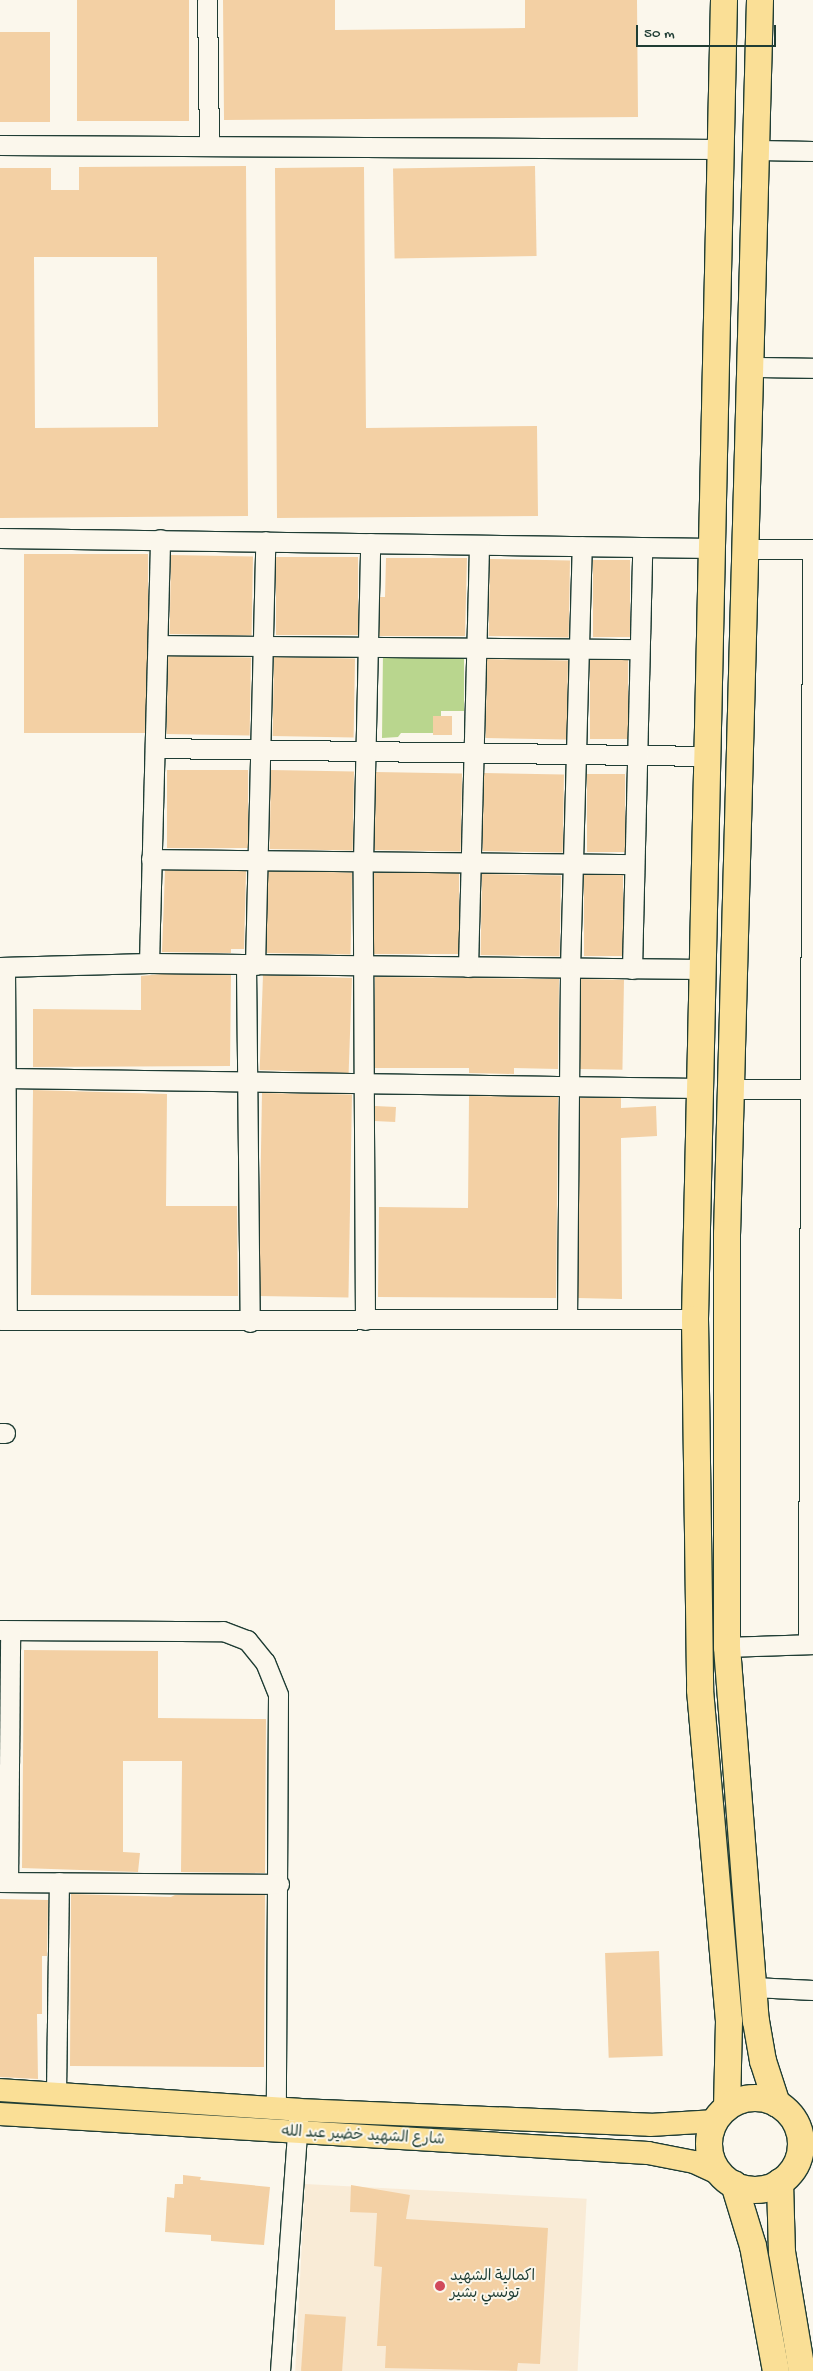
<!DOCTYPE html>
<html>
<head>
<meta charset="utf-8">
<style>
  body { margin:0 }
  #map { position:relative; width:813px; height:2371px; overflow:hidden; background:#fbf7ec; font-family:"Gochi Hand","Playpen Sans Arabic",sans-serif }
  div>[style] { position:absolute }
  .built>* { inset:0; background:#f9ebd6; transform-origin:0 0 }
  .green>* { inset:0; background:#b9d68e }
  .building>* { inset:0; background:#f3d0a4; transform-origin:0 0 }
  .roads { filter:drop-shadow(1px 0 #1f3d34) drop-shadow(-1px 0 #1f3d34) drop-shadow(0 1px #1f3d34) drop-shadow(0 -1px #1f3d34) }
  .minor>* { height:19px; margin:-9.5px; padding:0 9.5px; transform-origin:9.5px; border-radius:9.5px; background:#fbf7ec }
  .major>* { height:22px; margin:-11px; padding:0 11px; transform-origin:11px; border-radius:11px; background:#fadf96 }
  .highway>* { height:26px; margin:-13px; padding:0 13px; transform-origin:13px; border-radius:13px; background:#fadf96 }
  .highway>.ring { margin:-13px; padding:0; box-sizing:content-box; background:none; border:26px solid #fadf96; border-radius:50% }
  .dots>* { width:14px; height:14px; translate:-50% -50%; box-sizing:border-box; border:2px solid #fbf7ec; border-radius:50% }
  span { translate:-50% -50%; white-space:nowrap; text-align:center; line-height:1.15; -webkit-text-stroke:4px #fbf7ec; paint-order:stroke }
  .street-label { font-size:15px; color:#1f3d34 }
  .poi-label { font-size:15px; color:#1f3d34 }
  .left { translate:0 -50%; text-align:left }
  .scale { position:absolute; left:636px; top:25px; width:140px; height:22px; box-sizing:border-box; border:2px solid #1f3d34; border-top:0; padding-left:6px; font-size:15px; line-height:18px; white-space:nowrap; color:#1f3d34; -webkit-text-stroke:4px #fbf7ec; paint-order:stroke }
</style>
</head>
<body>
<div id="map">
  <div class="built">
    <i style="left:305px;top:2184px;width:282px;height:187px;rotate:3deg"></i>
  </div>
  <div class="green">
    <i style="clip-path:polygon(383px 651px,464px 651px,464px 711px,441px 711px,441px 733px,401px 733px,398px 737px,382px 738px)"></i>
  </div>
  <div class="building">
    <i style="left:77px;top:0;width:112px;height:121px"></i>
    <i style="clip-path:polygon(223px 0,335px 0,335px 30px,525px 28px,525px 0,637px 0,638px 117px,224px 120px)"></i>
    <i style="left:0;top:32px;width:50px;height:90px"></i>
    <i style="clip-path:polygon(evenodd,246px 166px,248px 516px,0 518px,0 168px,51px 168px,51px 190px,79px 190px,79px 167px,246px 166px,34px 257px,157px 257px,158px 427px,35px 428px,34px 257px)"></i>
    <i style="left:535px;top:166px;width:90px;height:142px;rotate:89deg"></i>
    <i style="clip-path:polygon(364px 167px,366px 428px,537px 426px,538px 516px,277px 518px,275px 168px)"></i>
    <i style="left:24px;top:554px;width:124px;height:179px"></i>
    <i style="left:171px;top:555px;width:82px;height:79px;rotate:1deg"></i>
    <i style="left:276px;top:557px;width:82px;height:78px"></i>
    <i style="clip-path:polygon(386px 558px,467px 558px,465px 636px,379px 636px,380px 597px,385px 597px)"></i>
    <i style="left:490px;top:559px;width:80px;height:77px;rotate:1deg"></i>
    <i style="left:593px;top:560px;width:37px;height:77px"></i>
    <i style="left:168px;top:656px;width:83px;height:78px;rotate:1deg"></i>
    <i style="left:274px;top:657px;width:81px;height:79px;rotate:1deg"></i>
    <i style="left:487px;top:659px;width:81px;height:79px;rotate:1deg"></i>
    <i style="left:590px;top:660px;width:38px;height:79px"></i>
    <i style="left:433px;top:716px;width:19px;height:19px"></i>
    <i style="left:167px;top:770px;width:81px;height:78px"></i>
    <i style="left:271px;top:770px;width:83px;height:79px;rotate:1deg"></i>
    <i style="left:376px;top:772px;width:86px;height:78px;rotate:1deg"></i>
    <i style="left:484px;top:773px;width:80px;height:78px;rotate:1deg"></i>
    <i style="left:587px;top:774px;width:38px;height:78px"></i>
    <i style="clip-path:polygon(165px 870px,246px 871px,244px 949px,231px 949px,231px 953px,162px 952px)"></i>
    <i style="left:268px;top:871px;width:84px;height:82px;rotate:1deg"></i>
    <i style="left:374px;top:873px;width:85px;height:81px"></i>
    <i style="left:482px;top:874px;width:79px;height:81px;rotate:1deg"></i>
    <i style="left:584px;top:875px;width:39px;height:81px"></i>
    <i style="clip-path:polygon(162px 974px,231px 975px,230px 1066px,33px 1067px,33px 1009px,141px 1010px,141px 976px)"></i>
    <i style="left:263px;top:975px;width:89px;height:95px;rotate:2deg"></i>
    <i style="clip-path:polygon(375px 977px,559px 979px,558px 1069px,514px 1068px,514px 1074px,469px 1073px,469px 1068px,375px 1068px)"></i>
    <i style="left:581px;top:979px;width:43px;height:90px;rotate:1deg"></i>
    <i style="clip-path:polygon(33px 1090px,167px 1094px,166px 1206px,237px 1206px,238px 1296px,31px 1295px)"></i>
    <i style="left:262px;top:1093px;width:90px;height:203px;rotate:1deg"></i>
    <i style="clip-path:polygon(469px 1096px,558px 1097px,556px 1298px,378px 1297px,379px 1207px,468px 1208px)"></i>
    <i style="clip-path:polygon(580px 1098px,621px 1098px,621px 1108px,656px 1106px,657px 1136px,621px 1138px,622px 1299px,578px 1298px)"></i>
    <i style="left:375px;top:1106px;width:21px;height:15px;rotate:3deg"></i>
    <i style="clip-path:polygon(24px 1650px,158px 1651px,158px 1718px,266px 1719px,265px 1873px,181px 1872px,182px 1761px,123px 1761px,123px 1852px,140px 1853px,138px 1872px,22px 1868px)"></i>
    <i style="clip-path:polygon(71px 1894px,171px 1897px,175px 1895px,265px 1895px,264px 2067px,70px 2066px)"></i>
    <i style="clip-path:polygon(0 1899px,48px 1900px,47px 1956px,42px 1956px,42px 2014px,37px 2014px,38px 2079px,0 2077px)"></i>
    <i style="left:659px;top:1951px;width:105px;height:54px;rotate:88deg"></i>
    <i style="clip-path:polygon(183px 2175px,201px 2177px,200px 2180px,270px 2187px,264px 2245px,211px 2241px,211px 2235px,165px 2232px,167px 2197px,174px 2198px,175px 2184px,183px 2184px)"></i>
    <i style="clip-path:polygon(351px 2185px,410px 2195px,406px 2219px,548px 2228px,540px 2364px,518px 2363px,517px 2371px,385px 2368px,386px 2346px,377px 2346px,382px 2267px,374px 2266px,377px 2213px,350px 2212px)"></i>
    <i style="left:305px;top:2314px;width:41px;height:57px;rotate:4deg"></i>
  </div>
  <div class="roads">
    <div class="minor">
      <i style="left:207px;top:0;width:146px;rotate:89.2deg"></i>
      <i style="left:0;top:145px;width:721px;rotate:0.32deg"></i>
      <i style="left:757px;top:150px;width:56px;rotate:1deg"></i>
      <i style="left:751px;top:367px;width:62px;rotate:0.9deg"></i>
      <i style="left:0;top:538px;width:712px;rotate:0.8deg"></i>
      <i style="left:745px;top:549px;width:68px"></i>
      <i style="left:158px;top:645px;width:481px;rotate:0.5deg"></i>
      <i style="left:156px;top:748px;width:551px;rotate:0.83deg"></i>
      <i style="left:151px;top:859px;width:482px;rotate:0.6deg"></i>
      <i style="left:149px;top:963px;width:424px;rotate:-88.5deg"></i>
      <i style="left:246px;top:965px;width:357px;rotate:89.4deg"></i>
      <i style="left:255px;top:965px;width:424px;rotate:-88.6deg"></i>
      <i style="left:0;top:967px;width:149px;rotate:-1.5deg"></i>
      <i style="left:149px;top:963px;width:553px;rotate:0.62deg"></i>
      <i style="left:5px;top:967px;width:353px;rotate:89.7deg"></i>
      <i style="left:468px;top:967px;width:422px;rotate:-88.5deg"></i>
      <i style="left:632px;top:969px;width:422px;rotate:-88.6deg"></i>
      <i style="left:5px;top:1078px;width:694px;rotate:0.83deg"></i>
      <i style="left:731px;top:1089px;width:82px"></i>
      <i style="left:567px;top:1319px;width:351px;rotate:-89.5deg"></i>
      <i style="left:570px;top:968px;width:422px;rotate:-88.4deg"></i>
      <i style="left:0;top:1320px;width:695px;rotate:-0.08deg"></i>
      <i style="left:365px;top:1320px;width:458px;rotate:-90.3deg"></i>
      <i style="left:363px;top:862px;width:319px;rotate:-88.7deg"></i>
      <i style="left:0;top:1433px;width:5px"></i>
      <i style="left:0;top:1630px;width:223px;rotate:0.3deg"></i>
      <i style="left:223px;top:1631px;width:26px;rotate:21deg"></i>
      <i style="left:247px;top:1640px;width:28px;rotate:51deg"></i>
      <i style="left:265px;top:1662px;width:35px;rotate:68deg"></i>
      <i style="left:278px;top:1695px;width:414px;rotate:90.3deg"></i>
      <i style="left:808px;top:1644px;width:1095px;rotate:-89.79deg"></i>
      <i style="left:727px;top:1647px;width:86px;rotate:-2deg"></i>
      <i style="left:0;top:1882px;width:279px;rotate:0.4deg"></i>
      <i style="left:8px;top:1882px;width:251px;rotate:-89.5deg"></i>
      <i style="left:753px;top:1987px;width:60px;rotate:2.9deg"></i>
      <i style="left:56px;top:2093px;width:211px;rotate:-89.2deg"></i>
      <i style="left:280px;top:2371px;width:253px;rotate:-85.9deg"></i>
    </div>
    <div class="major">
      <i style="left:0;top:2090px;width:299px;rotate:3.8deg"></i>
      <i style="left:298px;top:2110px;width:352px;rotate:2.4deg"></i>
      <i style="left:650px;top:2125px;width:66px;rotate:-3.5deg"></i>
      <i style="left:0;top:2114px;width:649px;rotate:3.44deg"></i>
      <i style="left:648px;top:2153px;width:47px;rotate:11.1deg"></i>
      <i style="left:694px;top:2162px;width:31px;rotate:25deg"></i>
    </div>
    <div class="highway">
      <i style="left:724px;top:0;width:1319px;rotate:91.26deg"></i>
      <i style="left:695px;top:1319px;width:371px;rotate:89.2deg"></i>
      <i style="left:700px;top:1690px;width:332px;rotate:85deg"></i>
      <i style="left:729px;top:2021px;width:86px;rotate:91.3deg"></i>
      <i style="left:760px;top:0;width:1234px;rotate:91.53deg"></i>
      <i style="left:727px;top:1234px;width:413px;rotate:90deg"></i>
      <i style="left:727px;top:1647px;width:375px;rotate:85.6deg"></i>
      <i style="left:756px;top:2021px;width:41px;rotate:80.1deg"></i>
      <i style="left:763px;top:2061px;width:45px;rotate:72deg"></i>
      <i class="ring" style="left:709px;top:2098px;width:66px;height:66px"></i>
      <i style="left:780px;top:2182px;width:70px;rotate:88.4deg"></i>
      <i style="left:782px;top:2252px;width:121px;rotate:80.5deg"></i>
      <i style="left:734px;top:2184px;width:65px;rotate:73deg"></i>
      <i style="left:753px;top:2246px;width:127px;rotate:79.6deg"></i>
    </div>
  </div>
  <div class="dots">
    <i style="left:440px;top:2286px;background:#d1495b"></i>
  </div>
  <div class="street-label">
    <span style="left:363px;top:2137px;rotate:3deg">شارع الشهيد خضير عبد الله</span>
  </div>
  <div class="poi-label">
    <span class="left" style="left:450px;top:2286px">اكمالية الشهيد<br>تونسي بشير</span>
  </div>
  <div class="scale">50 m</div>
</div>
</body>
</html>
